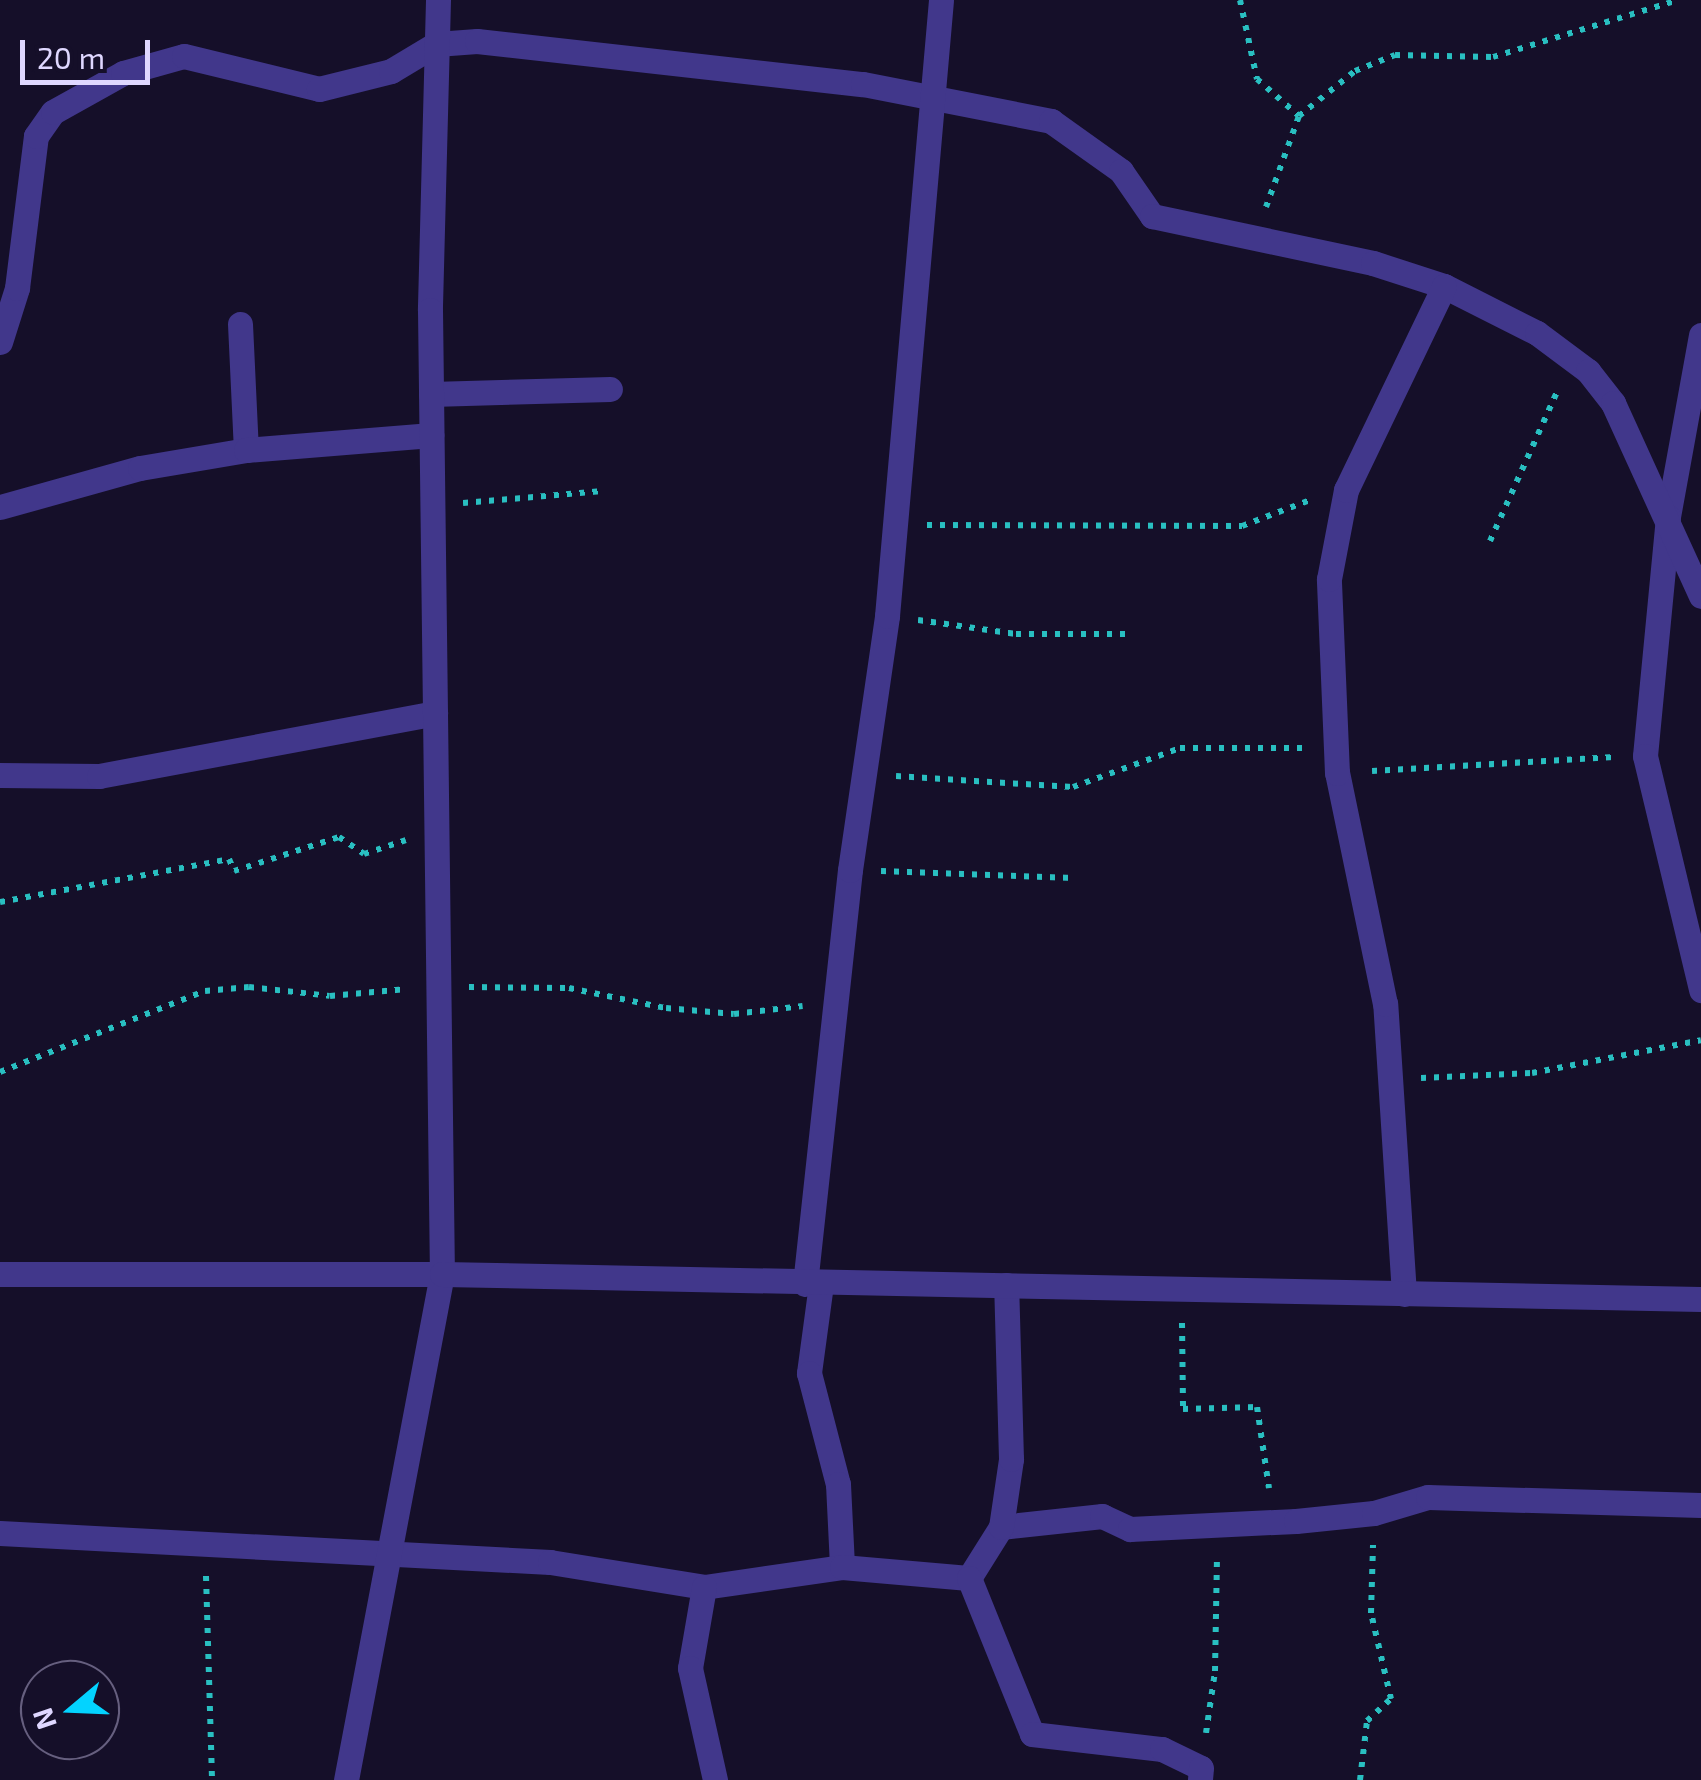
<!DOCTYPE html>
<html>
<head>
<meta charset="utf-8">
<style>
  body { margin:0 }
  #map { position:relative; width:1701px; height:1780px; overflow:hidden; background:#150f29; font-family:"Exo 2",sans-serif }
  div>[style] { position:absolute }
  .path>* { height:6px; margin-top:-3px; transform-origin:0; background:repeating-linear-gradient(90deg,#29bfc1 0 5px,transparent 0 13px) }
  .service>* { height:25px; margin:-12.5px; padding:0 12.5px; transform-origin:12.5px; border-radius:12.5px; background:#41378b }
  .minor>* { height:25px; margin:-12.5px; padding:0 12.5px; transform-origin:12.5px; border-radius:12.5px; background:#41378b }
  .tertiary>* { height:25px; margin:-12.5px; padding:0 12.5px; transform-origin:12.5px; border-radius:12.5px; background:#41378b }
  span { translate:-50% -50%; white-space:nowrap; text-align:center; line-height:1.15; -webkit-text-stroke:9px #150f29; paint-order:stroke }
  .north { position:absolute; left:20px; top:1660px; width:100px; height:100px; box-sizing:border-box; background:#150f29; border:2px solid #665f7f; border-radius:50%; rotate:251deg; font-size:28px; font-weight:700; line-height:40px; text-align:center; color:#dfd7ff }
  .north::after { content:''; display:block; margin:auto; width:35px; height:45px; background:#03d3ff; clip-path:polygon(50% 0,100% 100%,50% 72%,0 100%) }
  .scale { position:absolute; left:20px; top:40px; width:130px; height:45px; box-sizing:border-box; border:5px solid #dfd7ff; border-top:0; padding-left:12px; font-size:30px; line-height:35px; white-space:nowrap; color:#dfd7ff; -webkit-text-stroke:8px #150f29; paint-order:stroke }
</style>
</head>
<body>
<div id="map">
  <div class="path">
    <i style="left:1240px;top:0;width:81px;rotate:77.9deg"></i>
    <i style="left:1257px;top:79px;width:56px;rotate:41.4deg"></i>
    <i style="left:1266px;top:207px;width:97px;rotate:-70.1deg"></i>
    <i style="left:1299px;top:116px;width:72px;rotate:-38.8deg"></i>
    <i style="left:1355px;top:71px;width:43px;rotate:-21.8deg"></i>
    <i style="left:1395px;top:55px;width:98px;rotate:1.2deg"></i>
    <i style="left:1493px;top:57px;width:194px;rotate:-17.1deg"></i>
    <i style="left:463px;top:503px;width:140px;rotate:-4.9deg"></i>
    <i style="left:927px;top:525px;width:315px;rotate:0.2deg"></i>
    <i style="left:1242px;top:526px;width:73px;rotate:-20.9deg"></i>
    <i style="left:1490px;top:541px;width:166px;rotate:-65.8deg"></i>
    <i style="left:918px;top:620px;width:99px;rotate:8.1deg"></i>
    <i style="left:1016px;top:634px;width:109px"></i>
    <i style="left:1372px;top:771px;width:242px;rotate:-3.3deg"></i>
    <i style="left:896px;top:776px;width:177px;rotate:3.6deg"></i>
    <i style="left:1073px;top:787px;width:114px;rotate:-20deg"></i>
    <i style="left:1180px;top:748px;width:122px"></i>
    <i style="left:881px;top:871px;width:193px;rotate:2.1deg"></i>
    <i style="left:0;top:902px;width:233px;rotate:-10.6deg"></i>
    <i style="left:229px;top:859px;width:13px;rotate:67deg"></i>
    <i style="left:234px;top:871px;width:110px;rotate:-17.9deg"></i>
    <i style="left:339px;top:837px;width:30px;rotate:34deg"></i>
    <i style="left:364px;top:854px;width:44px;rotate:-18.4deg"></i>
    <i style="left:469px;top:987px;width:100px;rotate:0.6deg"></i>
    <i style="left:569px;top:988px;width:99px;rotate:11.7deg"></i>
    <i style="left:666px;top:1008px;width:68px;rotate:5deg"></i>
    <i style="left:734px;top:1014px;width:69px;rotate:-6.6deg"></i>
    <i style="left:0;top:1072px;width:220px;rotate:-21.6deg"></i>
    <i style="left:205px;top:991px;width:44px;rotate:-5.2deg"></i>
    <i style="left:249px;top:987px;width:81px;rotate:6.3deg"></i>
    <i style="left:330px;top:996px;width:77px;rotate:-5.2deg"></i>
    <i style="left:1421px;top:1078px;width:111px;rotate:-2.6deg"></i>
    <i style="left:1532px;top:1073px;width:172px;rotate:-11deg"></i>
    <i style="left:1182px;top:1323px;width:86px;rotate:89.3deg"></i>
    <i style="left:1183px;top:1409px;width:74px;rotate:-1.5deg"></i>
    <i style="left:1257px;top:1407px;width:82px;rotate:81.6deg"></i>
    <i style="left:206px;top:1576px;width:204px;rotate:88.3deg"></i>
    <i style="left:1206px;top:1733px;width:63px;rotate:-81.7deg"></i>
    <i style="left:1215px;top:1671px;width:115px;rotate:-89deg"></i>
    <i style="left:1360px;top:1780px;width:59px;rotate:-83.2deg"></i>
    <i style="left:1367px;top:1721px;width:33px;rotate:-43deg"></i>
    <i style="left:1391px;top:1699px;width:88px;rotate:-103.1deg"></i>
    <i style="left:1371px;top:1613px;width:68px;rotate:-88.3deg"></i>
  </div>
  <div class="service">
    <i style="left:431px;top:394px;width:179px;rotate:-1.6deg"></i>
  </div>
  <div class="minor">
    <i style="left:240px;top:324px;width:126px;rotate:87.3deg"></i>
    <i style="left:1701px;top:335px;width:185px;rotate:100.3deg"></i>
    <i style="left:1668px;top:517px;width:240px;rotate:95.5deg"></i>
    <i style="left:1645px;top:756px;width:241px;rotate:76.5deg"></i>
    <i style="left:0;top:342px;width:57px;rotate:-72.5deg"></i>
    <i style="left:17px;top:288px;width:153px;rotate:-82.9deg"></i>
    <i style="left:36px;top:136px;width:29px;rotate:-55deg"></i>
    <i style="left:53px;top:112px;width:80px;rotate:-29.1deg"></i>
    <i style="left:123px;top:73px;width:63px;rotate:-15.6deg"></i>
    <i style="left:184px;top:56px;width:139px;rotate:13.7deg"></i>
    <i style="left:319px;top:89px;width:74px;rotate:-14deg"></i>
    <i style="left:391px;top:71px;width:52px;rotate:-31deg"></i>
    <i style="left:436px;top:44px;width:41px;rotate:-4.2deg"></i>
    <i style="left:477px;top:41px;width:388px;rotate:6.4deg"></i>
    <i style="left:863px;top:84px;width:192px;rotate:11.1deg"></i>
    <i style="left:1051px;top:121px;width:86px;rotate:35.5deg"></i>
    <i style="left:1121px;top:171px;width:55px;rotate:55.4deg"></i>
    <i style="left:1152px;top:216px;width:226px;rotate:12deg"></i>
    <i style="left:1373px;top:263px;width:75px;rotate:17.9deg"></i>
    <i style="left:1444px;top:286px;width:104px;rotate:26.8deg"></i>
    <i style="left:1537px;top:333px;width:64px;rotate:36.7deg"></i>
    <i style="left:1588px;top:371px;width:41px;rotate:52deg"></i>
    <i style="left:1613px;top:403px;width:212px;rotate:65.5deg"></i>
    <i style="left:0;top:507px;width:145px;rotate:-15.6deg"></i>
    <i style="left:140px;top:468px;width:108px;rotate:-9.6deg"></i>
    <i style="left:246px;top:450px;width:186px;rotate:-4.6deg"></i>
    <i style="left:0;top:775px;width:99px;rotate:0.6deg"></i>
    <i style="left:99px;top:776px;width:342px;rotate:-10.6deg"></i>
    <i style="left:805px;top:1284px;width:416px;rotate:-83.8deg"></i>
    <i style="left:850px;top:870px;width:257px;rotate:-81.7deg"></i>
    <i style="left:887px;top:616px;width:618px;rotate:-84.99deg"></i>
    <i style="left:821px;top:1284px;width:90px;rotate:97.7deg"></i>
    <i style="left:809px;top:1373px;width:115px;rotate:75.4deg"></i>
    <i style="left:838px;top:1484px;width:83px;rotate:87.2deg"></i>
    <i style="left:1404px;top:1294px;width:291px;rotate:-93.7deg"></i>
    <i style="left:1385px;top:1004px;width:236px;rotate:-101.7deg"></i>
    <i style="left:1337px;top:773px;width:194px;rotate:-92.4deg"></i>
    <i style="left:1329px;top:579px;width:91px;rotate:-79.2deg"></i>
    <i style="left:1346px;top:490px;width:226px;rotate:-64.3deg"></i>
    <i style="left:1001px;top:1527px;width:102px;rotate:-6.2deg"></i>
    <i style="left:1102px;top:1516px;width:31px;rotate:25deg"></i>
    <i style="left:1130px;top:1529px;width:166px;rotate:-2.8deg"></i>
    <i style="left:1296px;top:1521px;width:78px;rotate:-5.9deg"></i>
    <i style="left:1374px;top:1513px;width:56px;rotate:-16.5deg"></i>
    <i style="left:1428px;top:1497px;width:273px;rotate:1.7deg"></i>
    <i style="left:0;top:1533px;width:551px;rotate:3.02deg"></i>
    <i style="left:550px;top:1562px;width:156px;rotate:9.2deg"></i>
    <i style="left:704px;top:1587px;width:139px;rotate:-8.2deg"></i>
    <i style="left:842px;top:1567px;width:127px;rotate:5deg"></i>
    <i style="left:969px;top:1578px;width:60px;rotate:-57.9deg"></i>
    <i style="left:1001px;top:1527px;width:69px;rotate:-81.6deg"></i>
    <i style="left:1011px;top:1459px;width:174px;rotate:-91.6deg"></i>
    <i style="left:969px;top:1578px;width:168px;rotate:68deg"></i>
    <i style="left:1032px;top:1734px;width:131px;rotate:6.6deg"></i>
    <i style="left:1162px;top:1749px;width:43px;rotate:26deg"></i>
    <i style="left:1201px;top:1768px;width:12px;rotate:95deg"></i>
    <i style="left:704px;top:1587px;width:82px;rotate:99.8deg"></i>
    <i style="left:690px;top:1668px;width:115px;rotate:77.4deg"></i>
    <i style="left:346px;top:1780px;width:515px;rotate:-79.26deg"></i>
  </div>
  <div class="tertiary">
    <i style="left:438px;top:0;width:310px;rotate:91.5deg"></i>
    <i style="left:430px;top:310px;width:964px;rotate:89.29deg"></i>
    <i style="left:0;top:1274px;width:442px"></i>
    <i style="left:442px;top:1274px;width:1259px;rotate:1.14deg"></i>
  </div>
  <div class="north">N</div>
  <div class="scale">20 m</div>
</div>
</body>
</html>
